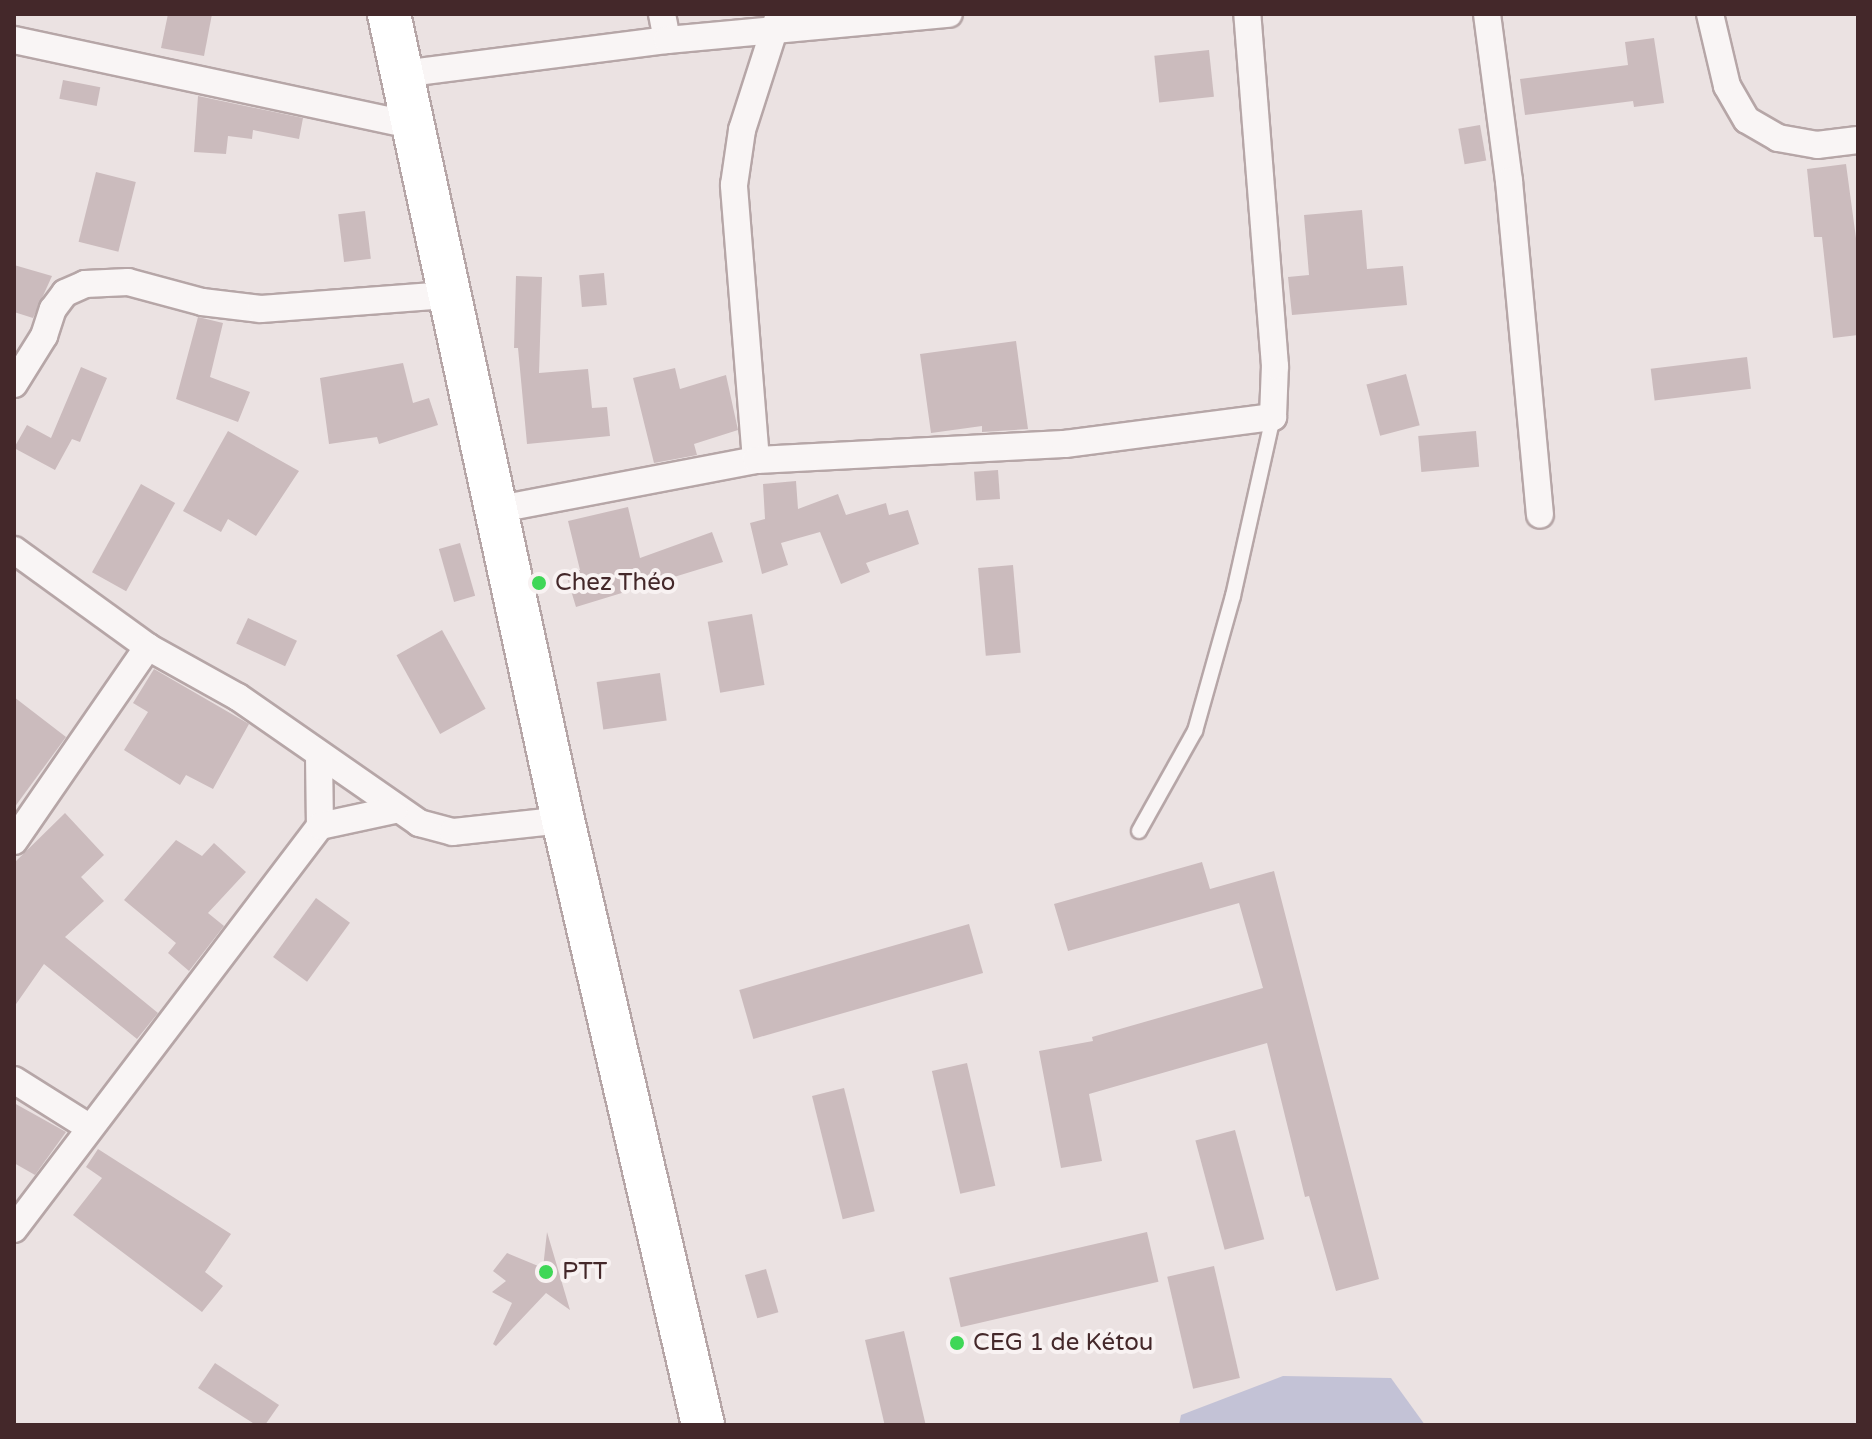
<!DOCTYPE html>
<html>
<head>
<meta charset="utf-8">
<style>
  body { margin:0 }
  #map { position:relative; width:1872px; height:1439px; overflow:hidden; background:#ebe2e2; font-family:"Varela Round",sans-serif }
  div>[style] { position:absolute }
  .green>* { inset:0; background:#c3c2d6 }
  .building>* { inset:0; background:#cbbbbd; transform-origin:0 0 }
  .roads { filter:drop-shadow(2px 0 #b6a6a7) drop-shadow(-2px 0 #b6a6a7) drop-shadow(0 2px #b6a6a7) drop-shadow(0 -2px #b6a6a7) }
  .lane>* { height:14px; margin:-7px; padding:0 7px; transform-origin:7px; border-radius:7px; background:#f9f5f5 }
  .street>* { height:26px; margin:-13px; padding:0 13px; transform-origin:13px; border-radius:13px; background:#f9f5f5 }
  .primary>* { height:42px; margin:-21px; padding:0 21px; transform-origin:21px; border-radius:21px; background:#fff }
  .dots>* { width:22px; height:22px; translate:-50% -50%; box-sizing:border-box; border:4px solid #f8f2f2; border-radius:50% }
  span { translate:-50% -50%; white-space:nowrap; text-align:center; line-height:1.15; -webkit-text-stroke:8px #f8f2f2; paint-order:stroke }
  .poi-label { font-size:24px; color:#44282a }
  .left { translate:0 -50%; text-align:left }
  .frame { position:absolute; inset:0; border:16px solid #44282a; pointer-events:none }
</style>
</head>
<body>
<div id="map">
  <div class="green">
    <i style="clip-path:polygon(1283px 1376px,1391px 1378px,1425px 1425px,1179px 1425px,1181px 1415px)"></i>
  </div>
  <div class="building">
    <i style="clip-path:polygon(168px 14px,212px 14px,204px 56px,161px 48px)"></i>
    <i style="clip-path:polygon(1654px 38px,1664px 103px,1634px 107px,1633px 101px,1525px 115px,1520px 79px,1628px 65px,1625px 42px)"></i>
    <i style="left:1209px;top:50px;width:47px;height:55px;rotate:84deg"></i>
    <i style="left:63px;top:80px;width:38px;height:19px;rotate:11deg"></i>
    <i style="clip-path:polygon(198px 96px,303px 118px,299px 139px,253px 130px,252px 139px,228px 136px,226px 154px,194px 152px)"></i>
    <i style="left:1480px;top:125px;width:36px;height:22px;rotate:80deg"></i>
    <i style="clip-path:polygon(1846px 164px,1858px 253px,1858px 335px,1833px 338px,1822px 237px,1814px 237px,1807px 169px)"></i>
    <i style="left:96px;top:172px;width:41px;height:72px;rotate:14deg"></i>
    <i style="clip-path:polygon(1362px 210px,1367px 269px,1403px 266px,1407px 305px,1292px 315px,1288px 277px,1309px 275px,1304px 215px)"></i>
    <i style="left:365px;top:211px;width:48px;height:27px;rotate:83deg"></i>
    <i style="clip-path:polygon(14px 265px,52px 276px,33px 318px,14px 312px)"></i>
    <i style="left:604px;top:273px;width:32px;height:25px;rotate:85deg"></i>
    <i style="clip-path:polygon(516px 276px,542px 277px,539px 373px,588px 369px,592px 408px,607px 407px,610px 436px,527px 444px,518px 348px,514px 348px)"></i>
    <i style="clip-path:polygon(198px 317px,223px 323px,210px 377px,250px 392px,238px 422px,176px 399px)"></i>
    <i style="clip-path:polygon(1016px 341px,1028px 429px,982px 432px,982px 426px,931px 433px,920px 354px)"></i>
    <i style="left:1747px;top:357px;width:32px;height:97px;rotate:83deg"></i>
    <i style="clip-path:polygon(403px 363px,413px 403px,429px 398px,438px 425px,379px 444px,377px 437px,329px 444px,320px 378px)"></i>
    <i style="clip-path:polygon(81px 367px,107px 378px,80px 442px,72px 439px,55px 470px,14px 448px,27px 425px,51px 438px)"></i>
    <i style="clip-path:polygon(675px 368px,680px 389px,726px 375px,738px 430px,694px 444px,697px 455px,654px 463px,633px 378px)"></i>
    <i style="left:1406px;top:374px;width:53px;height:41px;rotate:75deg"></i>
    <i style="clip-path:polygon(228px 431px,299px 471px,256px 536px,228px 519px,221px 532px,183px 511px)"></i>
    <i style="left:1476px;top:431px;width:36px;height:58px;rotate:85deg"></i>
    <i style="left:998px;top:470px;width:29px;height:24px;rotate:86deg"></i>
    <i style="clip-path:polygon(796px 481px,798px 509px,838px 494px,846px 515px,886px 503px,889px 515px,908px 510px,919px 544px,866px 563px,870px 572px,841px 584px,820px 532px,781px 543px,788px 565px,762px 574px,750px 523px,765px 519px,763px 484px)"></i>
    <i style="left:141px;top:484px;width:39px;height:101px;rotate:29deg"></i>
    <i style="clip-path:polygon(628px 507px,640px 558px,712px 532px,723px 562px,576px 607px,566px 574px,580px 570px,568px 521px)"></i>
    <i style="left:460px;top:543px;width:55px;height:22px;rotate:74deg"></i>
    <i style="left:1013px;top:565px;width:88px;height:35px;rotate:85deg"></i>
    <i style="left:752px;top:614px;width:72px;height:45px;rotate:80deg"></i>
    <i style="left:248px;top:618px;width:54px;height:28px;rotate:25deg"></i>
    <i style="left:442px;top:630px;width:90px;height:52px;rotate:61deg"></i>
    <i style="clip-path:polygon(154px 669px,249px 724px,213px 789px,186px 775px,180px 785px,124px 750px,148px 712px,133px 703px)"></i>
    <i style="left:660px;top:673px;width:48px;height:64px;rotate:82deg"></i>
    <i style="clip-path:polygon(14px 697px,66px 737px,14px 808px)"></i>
    <i style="clip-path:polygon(65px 813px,104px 855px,81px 877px,104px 901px,65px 937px,158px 1013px,137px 1039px,44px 964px,14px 1007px,14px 863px)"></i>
    <i style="clip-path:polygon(176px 840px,202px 856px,214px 843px,246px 872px,208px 913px,224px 926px,189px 971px,168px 953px,176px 943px,124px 900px)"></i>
    <i style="clip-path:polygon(1202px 862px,1210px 889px,1274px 871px,1379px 1279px,1336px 1291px,1309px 1196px,1305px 1197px,1267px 1043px,1089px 1094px,1102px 1161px,1061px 1168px,1039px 1051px,1093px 1041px,1092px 1037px,1263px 988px,1239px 903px,1068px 951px,1054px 904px)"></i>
    <i style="left:316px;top:898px;width:42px;height:73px;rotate:36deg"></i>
    <i style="left:969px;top:924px;width:51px;height:239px;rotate:74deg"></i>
    <i style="left:967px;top:1063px;width:126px;height:36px;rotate:77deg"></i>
    <i style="left:844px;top:1088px;width:127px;height:33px;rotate:76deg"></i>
    <i style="clip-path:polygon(14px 1103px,66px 1132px,35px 1175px,14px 1163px)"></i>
    <i style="left:1235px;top:1130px;width:113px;height:41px;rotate:75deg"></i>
    <i style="clip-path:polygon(98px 1149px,231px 1234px,205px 1272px,223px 1286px,202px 1312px,73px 1215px,102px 1178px,86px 1167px)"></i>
    <i style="clip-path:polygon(547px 1232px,570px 1310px,546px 1293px,496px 1346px,493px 1344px,512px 1303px,492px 1292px,506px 1281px,493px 1271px,507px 1253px,543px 1268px)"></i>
    <i style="left:1147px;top:1232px;width:51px;height:203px;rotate:77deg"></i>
    <i style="left:1214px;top:1266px;width:115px;height:48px;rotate:77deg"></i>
    <i style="left:766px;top:1269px;width:45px;height:22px;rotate:74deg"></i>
    <i style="left:904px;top:1331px;width:96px;height:40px;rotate:77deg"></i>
    <i style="clip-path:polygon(215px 1363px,279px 1405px,265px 1425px,256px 1425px,198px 1388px)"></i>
  </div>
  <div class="roads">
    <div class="lane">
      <i style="left:1139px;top:831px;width:115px;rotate:-60.8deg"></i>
      <i style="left:1195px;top:731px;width:140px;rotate:-74.3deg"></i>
      <i style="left:1233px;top:596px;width:183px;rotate:-77.4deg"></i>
    </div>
    <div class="street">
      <i style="left:662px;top:14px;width:26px;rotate:79deg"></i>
      <i style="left:1487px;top:14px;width:168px;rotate:82.5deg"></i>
      <i style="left:1509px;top:181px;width:335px;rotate:84.7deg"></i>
      <i style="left:1710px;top:14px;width:74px;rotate:76.7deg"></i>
      <i style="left:1727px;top:86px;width:39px;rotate:60deg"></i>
      <i style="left:1747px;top:120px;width:36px;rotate:30deg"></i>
      <i style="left:1778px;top:138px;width:40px;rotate:10deg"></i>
      <i style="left:1817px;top:145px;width:41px;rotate:-7deg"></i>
      <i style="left:14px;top:40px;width:407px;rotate:12.1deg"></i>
      <i style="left:402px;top:74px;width:267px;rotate:-7.3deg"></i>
      <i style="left:667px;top:40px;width:283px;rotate:-5.3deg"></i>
      <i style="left:14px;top:384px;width:57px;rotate:-58deg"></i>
      <i style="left:44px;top:336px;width:28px;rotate:-72deg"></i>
      <i style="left:53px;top:309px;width:20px;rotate:-53deg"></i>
      <i style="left:65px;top:293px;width:22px;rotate:-24deg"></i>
      <i style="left:85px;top:284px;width:43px;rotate:-2.7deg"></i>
      <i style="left:128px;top:282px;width:77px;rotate:15.1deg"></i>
      <i style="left:202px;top:302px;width:59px;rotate:6.8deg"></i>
      <i style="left:261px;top:309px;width:186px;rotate:-4.3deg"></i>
      <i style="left:756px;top:460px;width:276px;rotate:-94.6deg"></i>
      <i style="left:734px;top:185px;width:56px;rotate:-81.7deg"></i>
      <i style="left:742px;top:130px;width:121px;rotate:-72.2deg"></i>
      <i style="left:494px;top:510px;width:267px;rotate:-10.8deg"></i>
      <i style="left:756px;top:460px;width:309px;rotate:-3deg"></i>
      <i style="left:1065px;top:444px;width:210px;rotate:-7.4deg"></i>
      <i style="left:1273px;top:417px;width:51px;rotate:-87.8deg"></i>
      <i style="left:1275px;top:366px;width:353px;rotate:-94.5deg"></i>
      <i style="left:14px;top:550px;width:165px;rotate:35.9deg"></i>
      <i style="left:148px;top:647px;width:103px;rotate:29.1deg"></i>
      <i style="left:238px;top:697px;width:221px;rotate:34.8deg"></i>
      <i style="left:419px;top:823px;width:35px;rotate:15deg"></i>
      <i style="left:453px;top:832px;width:111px;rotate:-6.2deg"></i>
      <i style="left:319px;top:756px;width:70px;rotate:89.2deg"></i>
      <i style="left:14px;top:841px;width:236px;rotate:-55.4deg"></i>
      <i style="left:14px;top:1080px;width:86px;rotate:32.2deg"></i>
      <i style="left:14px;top:1229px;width:506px;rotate:-52.79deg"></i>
      <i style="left:320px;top:826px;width:76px;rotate:-12.2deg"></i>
    </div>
    <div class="primary">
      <i style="left:389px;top:14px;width:825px;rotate:77.82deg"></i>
      <i style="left:563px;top:820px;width:621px;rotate:76.97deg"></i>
    </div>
  </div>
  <div class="dots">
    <i style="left:539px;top:583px;background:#3fd757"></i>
    <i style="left:546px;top:1272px;background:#3fd757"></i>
    <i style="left:957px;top:1343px;background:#3fd757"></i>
  </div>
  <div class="poi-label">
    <span class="left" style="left:555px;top:583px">Chez Théo</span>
    <span class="left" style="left:562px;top:1272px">PTT</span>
    <span class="left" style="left:973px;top:1343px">CEG 1 de Kétou</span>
  </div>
  <div class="frame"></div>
</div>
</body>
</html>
